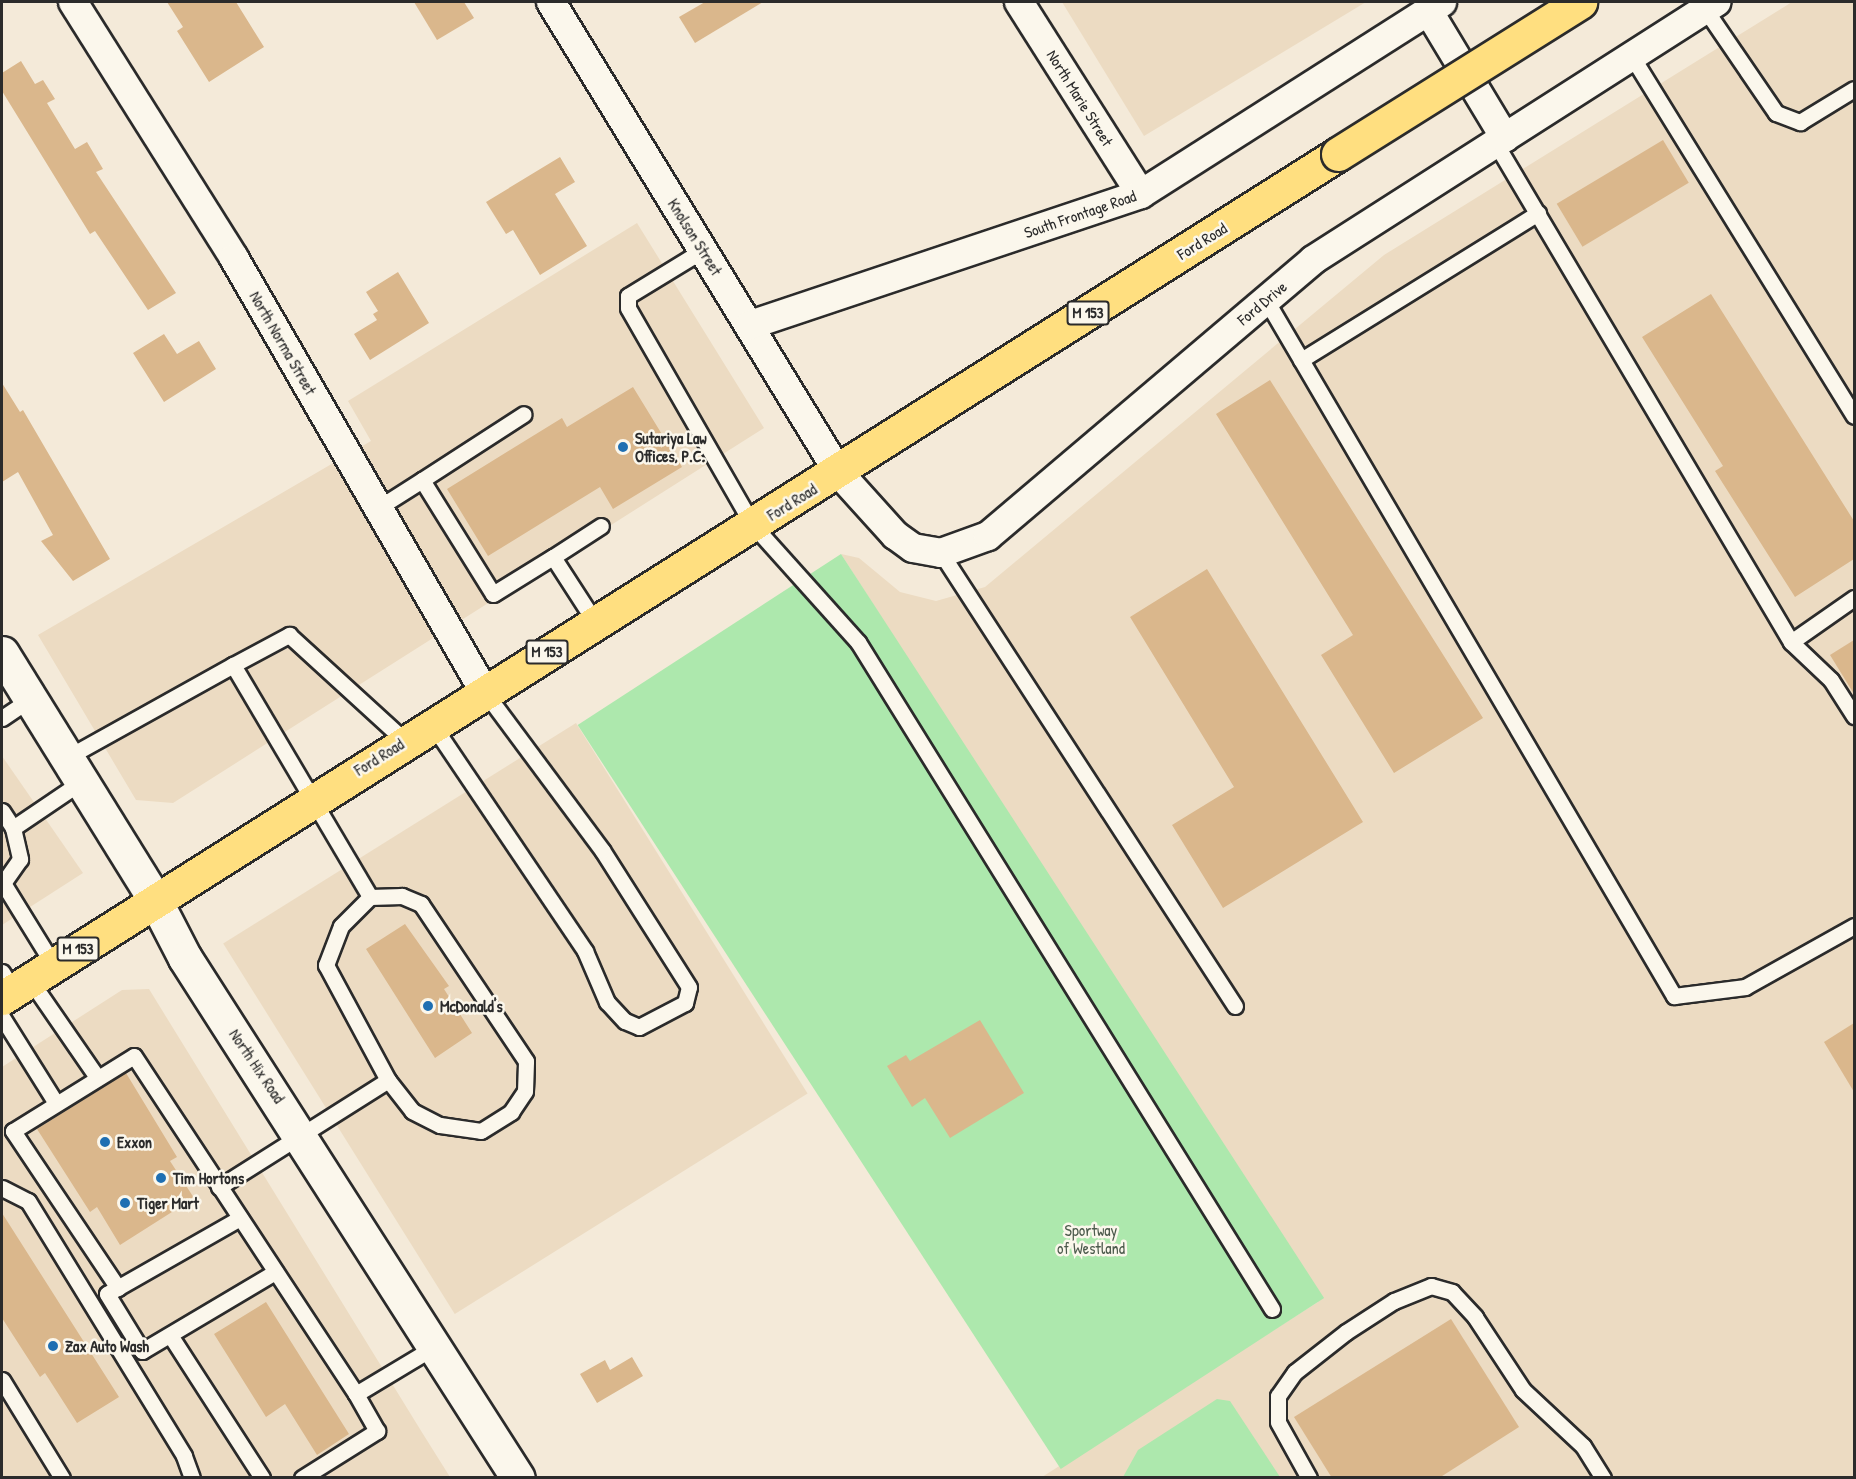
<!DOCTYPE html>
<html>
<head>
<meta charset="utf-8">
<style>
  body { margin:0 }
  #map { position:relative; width:1856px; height:1479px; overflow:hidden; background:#f4ead9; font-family:"Patrick Hand",sans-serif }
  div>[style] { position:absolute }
  .built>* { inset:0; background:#ecdbc2; transform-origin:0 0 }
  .green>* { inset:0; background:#ade8ad; transform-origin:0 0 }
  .building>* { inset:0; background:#dab78c; transform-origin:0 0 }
  .roads { filter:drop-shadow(2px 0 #2b2b2b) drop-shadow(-2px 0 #2b2b2b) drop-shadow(0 2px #2b2b2b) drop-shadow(0 -2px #2b2b2b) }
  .lane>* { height:15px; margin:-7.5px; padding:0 7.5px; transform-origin:7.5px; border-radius:7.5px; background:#fbf7ec }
  .street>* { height:28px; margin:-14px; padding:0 14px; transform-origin:14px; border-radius:14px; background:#fbf7ec }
  .secondary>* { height:33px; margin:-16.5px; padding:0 16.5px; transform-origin:16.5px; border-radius:16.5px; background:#fbf7ec }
  .primary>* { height:33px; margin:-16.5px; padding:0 16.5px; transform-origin:16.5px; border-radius:16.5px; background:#ffdf80 }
  .bridges { filter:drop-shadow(2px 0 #2b2b2b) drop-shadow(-2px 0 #2b2b2b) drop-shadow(0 2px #2b2b2b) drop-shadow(0 -2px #2b2b2b) }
  .primary-bridge>* { height:33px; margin:-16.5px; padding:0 16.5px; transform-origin:16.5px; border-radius:16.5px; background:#ffdf80 }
  .dots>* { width:16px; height:16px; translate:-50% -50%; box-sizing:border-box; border:3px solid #fbf7ec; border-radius:50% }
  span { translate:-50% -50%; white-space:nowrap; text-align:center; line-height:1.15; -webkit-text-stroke:5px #fbf7ec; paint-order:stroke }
  .shield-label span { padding:2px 4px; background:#fbf7ec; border:2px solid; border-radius:4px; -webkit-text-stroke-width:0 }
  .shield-label { font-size:15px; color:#2b2b2b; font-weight:700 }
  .street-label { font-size:16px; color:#2b2b2b }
  .poi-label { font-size:16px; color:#2b2b2b; font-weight:700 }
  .left { translate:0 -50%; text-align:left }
  .park-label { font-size:16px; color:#4c5a4c }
  .frame { position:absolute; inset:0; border:3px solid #2b2b2b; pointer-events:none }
</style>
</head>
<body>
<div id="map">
  <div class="built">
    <i style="clip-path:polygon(1062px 2px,1366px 2px,1144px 136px)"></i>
    <i style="clip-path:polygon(1792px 2px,1854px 2px,1854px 1477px,1042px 1477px,1318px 1302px,841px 554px,859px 558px,900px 592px,936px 601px,985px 587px,1384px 255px)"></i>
    <i style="clip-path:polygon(637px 223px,764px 428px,173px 803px,136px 800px,38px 635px,371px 441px,348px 401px)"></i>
    <i style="left:576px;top:723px;width:437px;height:416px;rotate:58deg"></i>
    <i style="clip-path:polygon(2px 756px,83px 873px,2px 925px)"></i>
    <i style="clip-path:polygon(149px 989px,423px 1434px,450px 1477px,2px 1478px,2px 1067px,122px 990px)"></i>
  </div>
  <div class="green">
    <i style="left:841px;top:554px;width:887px;height:314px;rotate:57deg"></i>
    <i style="clip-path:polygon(1217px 1399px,1230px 1401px,1280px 1477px,1123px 1477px,1138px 1450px)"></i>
  </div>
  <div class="building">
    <i style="clip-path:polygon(167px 2px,236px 2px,264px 47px,209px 82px,177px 31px,183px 27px)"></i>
    <i style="clip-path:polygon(414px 2px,464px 2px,474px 18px,437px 40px)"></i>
    <i style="clip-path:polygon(705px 2px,763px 2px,695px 43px,679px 17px)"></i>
    <i style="clip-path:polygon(21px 61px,35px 84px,43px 80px,55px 99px,47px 103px,75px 149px,87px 142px,103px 169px,96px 172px,176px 293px,148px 310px,95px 231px,90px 234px,2px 91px,2px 73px)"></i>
    <i style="left:1663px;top:140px;width:50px;height:124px;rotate:59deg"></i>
    <i style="clip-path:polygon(560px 157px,575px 182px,555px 194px,587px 246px,540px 275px,513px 230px,506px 234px,486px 202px)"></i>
    <i style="clip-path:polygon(398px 272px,429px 323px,370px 360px,354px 334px,377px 320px,373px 314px,378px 311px,366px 292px)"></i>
    <i style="clip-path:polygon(1711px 294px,1854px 521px,1854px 559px,1795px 597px,1715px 471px,1723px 466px,1642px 337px)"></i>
    <i style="clip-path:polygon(164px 334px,177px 354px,199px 341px,216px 369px,164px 402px,133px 353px)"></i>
    <i style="clip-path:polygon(1270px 380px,1483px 718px,1394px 773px,1321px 655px,1353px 635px,1216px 414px)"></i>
    <i style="clip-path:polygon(2px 383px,20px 412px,23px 410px,110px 559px,73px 581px,41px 541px,53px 535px,18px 472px,2px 482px)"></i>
    <i style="clip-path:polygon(633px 387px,682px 467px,613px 509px,600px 487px,488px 556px,447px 489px,562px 418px,567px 427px)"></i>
    <i style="clip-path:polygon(1207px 569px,1363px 822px,1223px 908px,1172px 825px,1234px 787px,1130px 617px)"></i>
    <i style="clip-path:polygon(1854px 640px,1854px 694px,1830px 655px)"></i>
    <i style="clip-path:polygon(405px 924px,449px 986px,444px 989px,472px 1033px,435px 1058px,366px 949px)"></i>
    <i style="clip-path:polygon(980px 1020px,1024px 1093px,950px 1138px,925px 1098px,912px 1107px,887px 1066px,906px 1055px,910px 1061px)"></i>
    <i style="clip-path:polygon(1854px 1023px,1854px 1092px,1824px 1042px)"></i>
    <i style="clip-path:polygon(126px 1073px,177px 1157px,170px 1161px,194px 1198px,120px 1245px,97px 1207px,90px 1212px,37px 1129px)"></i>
    <i style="clip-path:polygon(2px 1213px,119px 1397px,77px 1423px,45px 1373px,40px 1377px,2px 1318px)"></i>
    <i style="clip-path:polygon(266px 1302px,349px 1434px,317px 1455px,285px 1404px,266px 1417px,214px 1334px)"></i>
    <i style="clip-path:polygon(1451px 1319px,1519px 1427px,1439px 1478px,1332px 1478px,1294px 1417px)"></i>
    <i style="clip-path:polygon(632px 1357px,643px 1376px,597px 1403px,580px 1374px,605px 1360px,610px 1370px)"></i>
  </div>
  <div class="roads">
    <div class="lane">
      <i style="left:1705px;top:9px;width:126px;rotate:55.7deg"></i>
      <i style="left:1776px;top:113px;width:26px;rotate:21deg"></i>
      <i style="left:1800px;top:122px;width:63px;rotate:-31.4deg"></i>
      <i style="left:1631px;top:55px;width:424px;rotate:58.3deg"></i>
      <i style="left:1496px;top:144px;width:579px;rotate:59.36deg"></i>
      <i style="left:1791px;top:642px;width:55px;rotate:43.5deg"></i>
      <i style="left:1831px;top:680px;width:43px;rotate:57.4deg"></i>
      <i style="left:703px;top:250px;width:88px;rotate:148.5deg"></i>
      <i style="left:628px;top:296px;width:12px;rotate:90deg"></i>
      <i style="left:628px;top:308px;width:250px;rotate:60.1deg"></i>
      <i style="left:753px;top:525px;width:157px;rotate:48.1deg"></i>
      <i style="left:858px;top:642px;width:785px;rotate:58.17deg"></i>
      <i style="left:1266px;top:300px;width:807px;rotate:59.62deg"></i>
      <i style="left:1674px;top:996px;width:72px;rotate:-7.2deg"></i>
      <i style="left:1745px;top:987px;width:125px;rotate:-29.2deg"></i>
      <i style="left:1301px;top:360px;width:279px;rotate:-31.8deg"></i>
      <i style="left:422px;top:480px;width:121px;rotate:-32.9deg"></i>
      <i style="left:378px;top:508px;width:52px;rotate:-32.5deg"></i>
      <i style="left:422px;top:480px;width:134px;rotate:58.1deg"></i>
      <i style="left:493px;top:594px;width:70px;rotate:-31.7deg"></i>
      <i style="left:553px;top:557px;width:77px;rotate:57.1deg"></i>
      <i style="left:941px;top:553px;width:540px;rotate:57.02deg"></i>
      <i style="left:553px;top:557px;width:57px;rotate:-32.9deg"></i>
      <i style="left:1791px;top:642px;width:77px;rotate:-34.9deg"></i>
      <i style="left:233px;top:665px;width:64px;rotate:-28.2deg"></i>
      <i style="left:289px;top:635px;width:157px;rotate:42.4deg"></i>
      <i style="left:2px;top:718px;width:32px;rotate:-34deg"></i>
      <i style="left:432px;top:724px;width:274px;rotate:56deg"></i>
      <i style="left:585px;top:951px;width:56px;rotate:66.7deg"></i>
      <i style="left:607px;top:1002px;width:26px;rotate:47deg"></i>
      <i style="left:625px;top:1021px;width:15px;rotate:23deg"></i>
      <i style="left:639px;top:1027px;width:52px;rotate:-27.6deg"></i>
      <i style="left:685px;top:1003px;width:16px;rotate:-76deg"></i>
      <i style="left:689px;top:987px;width:162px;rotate:-122.4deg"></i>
      <i style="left:602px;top:850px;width:198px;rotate:-126.6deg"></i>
      <i style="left:66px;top:758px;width:191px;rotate:-29.1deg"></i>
      <i style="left:233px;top:665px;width:269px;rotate:59.4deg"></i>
      <i style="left:2px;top:811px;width:20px;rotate:57deg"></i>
      <i style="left:13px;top:828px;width:82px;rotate:-34.1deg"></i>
      <i style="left:13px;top:828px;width:32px;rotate:77deg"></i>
      <i style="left:20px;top:859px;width:29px;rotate:125deg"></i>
      <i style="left:3px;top:883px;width:95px;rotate:58.3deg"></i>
      <i style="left:2px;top:972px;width:21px;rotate:59deg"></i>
      <i style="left:30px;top:980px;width:118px;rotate:55.4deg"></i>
      <i style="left:2px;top:1017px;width:102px;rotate:57.9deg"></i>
      <i style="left:219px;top:1187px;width:200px;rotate:-32.3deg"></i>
      <i style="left:388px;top:1080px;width:39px;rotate:52deg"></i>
      <i style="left:412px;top:1111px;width:31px;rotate:27deg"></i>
      <i style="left:440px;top:1125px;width:41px;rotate:8.3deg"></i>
      <i style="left:481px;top:1131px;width:36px;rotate:-32deg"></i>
      <i style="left:511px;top:1112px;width:25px;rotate:-56deg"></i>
      <i style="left:525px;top:1091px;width:30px;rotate:-88deg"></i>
      <i style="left:526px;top:1061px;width:189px;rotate:-123.8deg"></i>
      <i style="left:421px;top:904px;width:21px;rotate:-157deg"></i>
      <i style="left:402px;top:896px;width:32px;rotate:178deg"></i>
      <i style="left:370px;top:897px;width:41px;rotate:135deg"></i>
      <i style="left:341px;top:926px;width:42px;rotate:111deg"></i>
      <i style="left:326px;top:965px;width:131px;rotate:61.7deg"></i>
      <i style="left:2px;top:1188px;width:29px;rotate:27deg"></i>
      <i style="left:28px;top:1201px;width:299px;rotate:58.5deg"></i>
      <i style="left:184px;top:1456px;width:23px;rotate:70deg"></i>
      <i style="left:240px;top:1218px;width:153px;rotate:150.3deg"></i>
      <i style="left:107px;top:1294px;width:67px;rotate:58.4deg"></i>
      <i style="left:142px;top:1351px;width:155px;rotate:-30.7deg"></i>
      <i style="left:118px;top:1288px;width:189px;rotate:-123.8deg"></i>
      <i style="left:13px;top:1131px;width:142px;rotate:-31.8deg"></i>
      <i style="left:134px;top:1056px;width:404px;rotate:56.7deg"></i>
      <i style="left:170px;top:1335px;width:170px;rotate:57.2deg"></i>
      <i style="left:2px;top:1380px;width:115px;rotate:58.5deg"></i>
      <i style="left:302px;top:1478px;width:89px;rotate:-32.1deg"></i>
      <i style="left:377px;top:1431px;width:43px;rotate:-119.6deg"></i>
      <i style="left:356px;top:1394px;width:93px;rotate:-31deg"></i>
      <i style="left:1309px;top:1478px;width:64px;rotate:-119deg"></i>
      <i style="left:1278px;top:1422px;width:26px;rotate:-90deg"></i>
      <i style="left:1278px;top:1396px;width:29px;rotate:-55deg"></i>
      <i style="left:1295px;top:1372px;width:65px;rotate:-38.1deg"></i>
      <i style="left:1346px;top:1332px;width:57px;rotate:-32.9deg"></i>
      <i style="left:1394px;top:1301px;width:40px;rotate:-22deg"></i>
      <i style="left:1431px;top:1286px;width:22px;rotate:16deg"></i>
      <i style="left:1452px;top:1292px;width:34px;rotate:47deg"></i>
      <i style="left:1475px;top:1317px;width:87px;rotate:56.7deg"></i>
      <i style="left:1523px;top:1390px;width:82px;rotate:43deg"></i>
      <i style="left:1583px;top:1446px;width:38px;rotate:58deg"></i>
    </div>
    <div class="street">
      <i style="left:73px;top:2px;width:302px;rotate:57.8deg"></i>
      <i style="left:234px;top:258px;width:500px;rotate:60deg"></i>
      <i style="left:551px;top:2px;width:552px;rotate:58.56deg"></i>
      <i style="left:839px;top:473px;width:84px;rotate:47.9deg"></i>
      <i style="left:895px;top:535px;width:22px;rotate:36deg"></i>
      <i style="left:913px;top:548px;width:28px;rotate:10deg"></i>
      <i style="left:941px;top:553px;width:50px;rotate:-19.9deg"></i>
      <i style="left:988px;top:536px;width:426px;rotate:-40.3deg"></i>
      <i style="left:1313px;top:260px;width:479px;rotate:-32.6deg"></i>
      <i style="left:1019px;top:2px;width:227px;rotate:57.6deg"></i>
      <i style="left:1429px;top:12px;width:147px;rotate:58.9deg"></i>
      <i style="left:750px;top:325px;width:412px;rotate:-18.5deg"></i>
      <i style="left:1141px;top:194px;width:357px;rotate:-32.5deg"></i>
    </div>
    <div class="secondary">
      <i style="left:2px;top:653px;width:291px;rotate:58.2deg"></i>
      <i style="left:155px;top:900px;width:65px;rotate:62.7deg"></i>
      <i style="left:185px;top:958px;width:617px;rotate:57.37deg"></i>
    </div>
    <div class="primary">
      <i style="left:2px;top:998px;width:1580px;rotate:-32.28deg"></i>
    </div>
  </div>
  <div class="bridges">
    <div class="primary-bridge">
      <i style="left:1338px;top:154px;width:286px;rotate:-32.1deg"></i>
    </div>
  </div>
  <div class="dots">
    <i style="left:623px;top:447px;background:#1f6fb2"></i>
    <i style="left:428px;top:1006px;background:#1f6fb2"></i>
    <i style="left:105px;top:1142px;background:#1f6fb2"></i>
    <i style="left:161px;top:1178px;background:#1f6fb2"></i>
    <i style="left:125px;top:1203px;background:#1f6fb2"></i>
    <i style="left:53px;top:1346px;background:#1f6fb2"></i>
  </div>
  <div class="shield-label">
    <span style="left:1088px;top:313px">M 153</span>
    <span style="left:547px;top:652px">M 153</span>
    <span style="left:78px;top:949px">M 153</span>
  </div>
  <div class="street-label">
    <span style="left:1080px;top:98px;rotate:58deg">North Marie Street</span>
    <span style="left:1080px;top:214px;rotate:-19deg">South Frontage Road</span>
    <span style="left:695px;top:237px;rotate:58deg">Knolson Street</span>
    <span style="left:1202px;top:241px;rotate:-32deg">Ford Road</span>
    <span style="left:1262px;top:303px;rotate:-40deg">Ford Drive</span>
    <span style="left:283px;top:343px;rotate:60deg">North Norma Street</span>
    <span style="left:792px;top:502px;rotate:-32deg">Ford Road</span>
    <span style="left:379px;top:757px;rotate:-32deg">Ford Road</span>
    <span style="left:257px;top:1066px;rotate:56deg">North Hix Road</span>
  </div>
  <div class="poi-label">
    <span class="left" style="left:635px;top:447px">Sutariya Law<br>Offices, P.C.</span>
    <span class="left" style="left:440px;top:1006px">McDonald's</span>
    <span class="left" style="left:117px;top:1142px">Exxon</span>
    <span class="left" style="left:173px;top:1178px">Tim Hortons</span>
    <span class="left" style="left:137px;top:1203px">Tiger Mart</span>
    <span class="left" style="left:65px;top:1346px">Zax Auto Wash</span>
  </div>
  <div class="park-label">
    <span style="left:1091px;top:1239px">Sportway<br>of Westland</span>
  </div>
  <div class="frame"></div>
</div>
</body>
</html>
